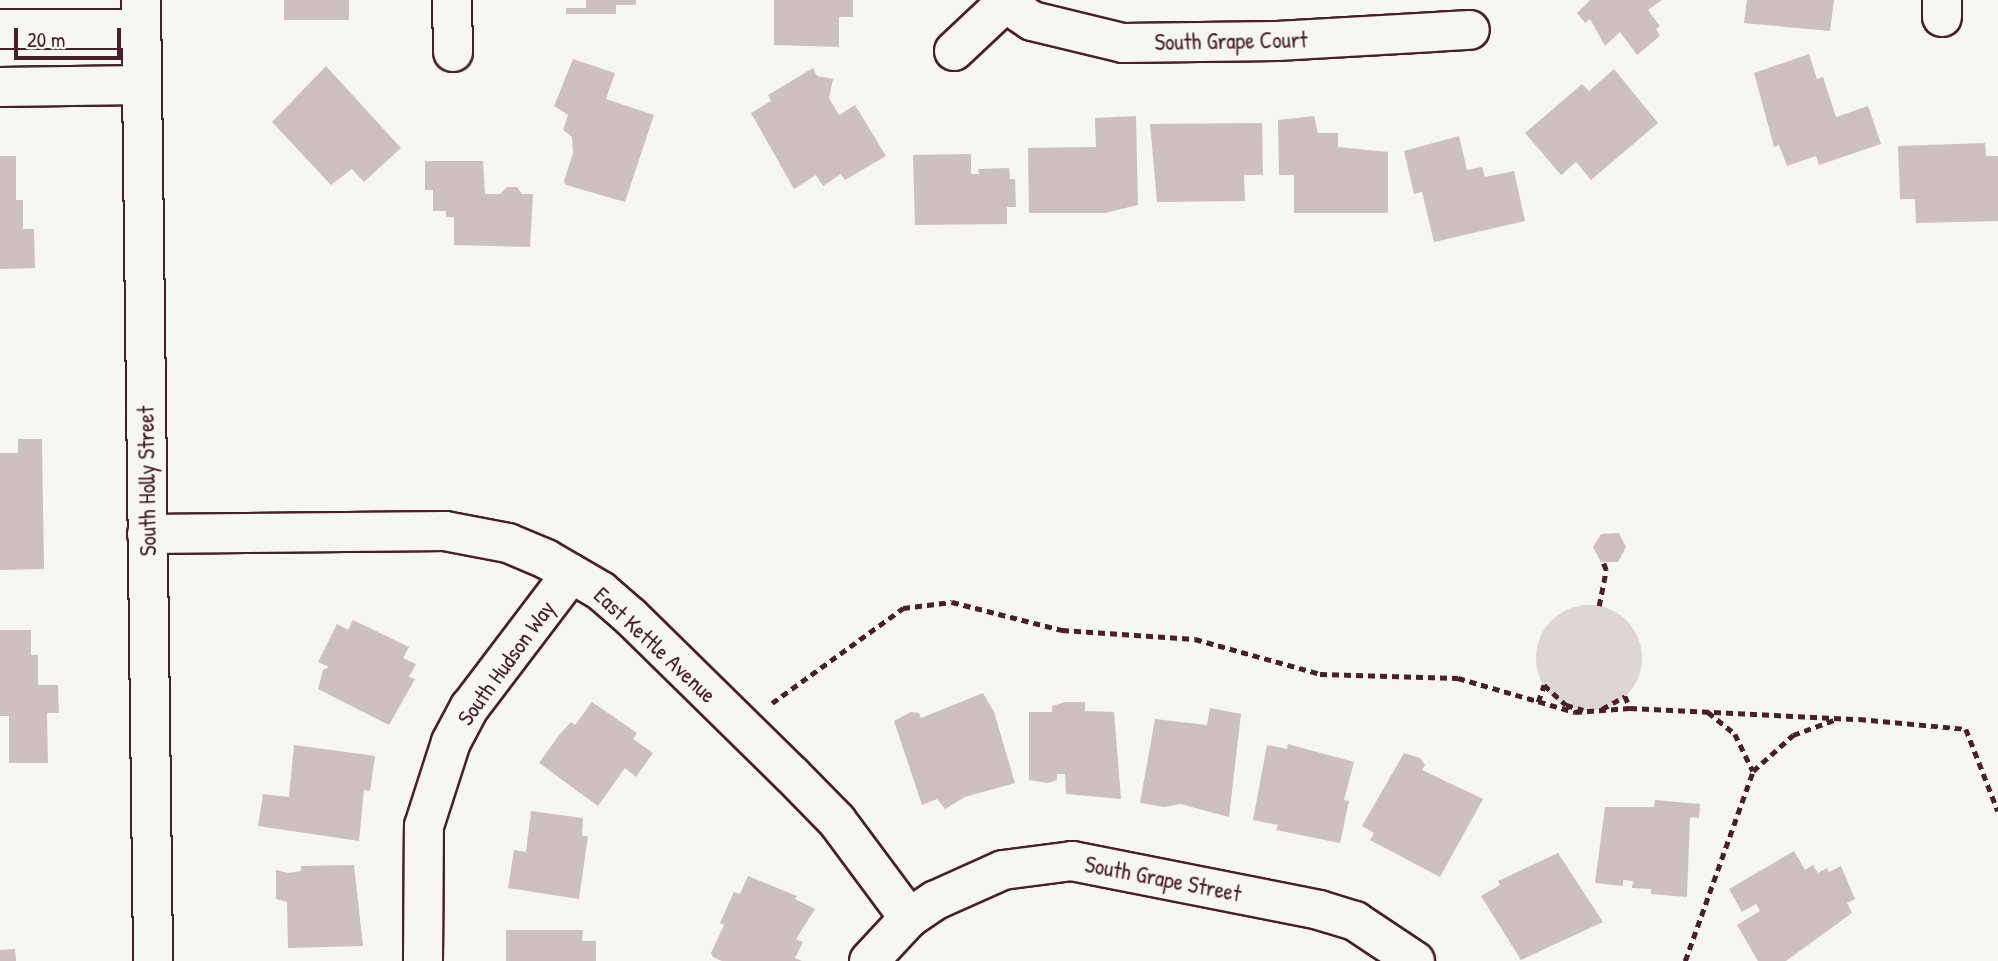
<!DOCTYPE html>
<html>
<head>
<meta charset="utf-8">
<style>
  body { margin:0 }
  #map { position:relative; width:1998px; height:961px; overflow:hidden; background:#f6f6f2; font-family:"Patrick Hand",sans-serif }
  div>[style] { position:absolute }
  .green>* { inset:0; background:#ddd6d5 }
  .round { border-radius:50% }
  .building>* { inset:0; background:#ccc1c0; transform-origin:0 0 }
  .path>* { height:4.5px; margin-top:-2.25px; transform-origin:0; background:repeating-linear-gradient(90deg,#4a1f2b 0 7px,transparent 0 12px) }
  .roads { filter:drop-shadow(2px 0 #4a1f2b) drop-shadow(-2px 0 #4a1f2b) drop-shadow(0 2px #4a1f2b) drop-shadow(0 -2px #4a1f2b) }
  .minor>* { height:38px; margin:-19px; padding:0 19px; transform-origin:19px; border-radius:19px; background:#f6f6f2 }
  .major>* { height:38px; margin:-19px; padding:0 19px; transform-origin:19px; border-radius:19px; background:#f6f6f2 }
  span { translate:-50% -50%; white-space:nowrap; text-align:center; line-height:1.15; -webkit-text-stroke:6px #f6f6f2; paint-order:stroke }
  .street-label { font-size:23px; color:#4a1f2b }
  .scale { position:absolute; left:14px; top:28px; width:107px; height:32px; box-sizing:border-box; border:4px solid #4a1f2b; border-top:0; padding-left:9px; font-size:21px; line-height:24px; white-space:nowrap; color:#4a1f2b; -webkit-text-stroke:5px #f6f6f2; paint-order:stroke }
</style>
</head>
<body>
<div id="map">
  <div class="green">
    <i class="round" style="left:1536px;top:605px;width:106px;height:106px"></i>
  </div>
  <div class="building">
    <i style="left:284px;top:0;width:65px;height:20px"></i>
    <i style="clip-path:polygon(586px 0,636px 0,636px 5px,616px 5px,616px 14px,566px 14px,566px 8px,586px 8px)"></i>
    <i style="clip-path:polygon(774px 0,853px 0,853px 17px,839px 17px,839px 47px,774px 45px)"></i>
    <i style="clip-path:polygon(1590px 0,1662px 0,1648px 10px,1660px 26px,1656px 29px,1660px 36px,1637px 55px,1620px 32px,1605px 46px,1590px 19px,1585px 23px,1577px 13px)"></i>
    <i style="clip-path:polygon(1747px 0,1834px 0,1830px 31px,1744px 23px)"></i>
    <i style="clip-path:polygon(1809px 54px,1817px 79px,1823px 77px,1836px 117px,1868px 106px,1881px 144px,1819px 165px,1816px 156px,1787px 166px,1779px 145px,1774px 147px,1754px 73px)"></i>
    <i style="clip-path:polygon(573px 59px,615px 73px,606px 99px,654px 115px,625px 202px,566px 185px,564px 181px,573px 153px,572px 137px,563px 130px,568px 115px,554px 106px)"></i>
    <i style="clip-path:polygon(326px 66px,401px 148px,364px 182px,352px 169px,331px 185px,272px 122px)"></i>
    <i style="clip-path:polygon(813px 68px,817px 76px,833px 79px,829px 98px,839px 115px,855px 105px,886px 156px,845px 180px,841px 174px,823px 186px,816px 175px,794px 189px,751px 113px,771px 101px,768px 95px)"></i>
    <i style="clip-path:polygon(1614px 69px,1658px 123px,1591px 180px,1576px 162px,1561px 175px,1525px 133px,1582px 84px,1589px 91px)"></i>
    <i style="clip-path:polygon(1136px 116px,1138px 205px,1105px 213px,1029px 213px,1028px 148px,1096px 147px,1095px 118px)"></i>
    <i style="clip-path:polygon(1314px 116px,1318px 133px,1338px 133px,1338px 147px,1388px 152px,1388px 213px,1294px 213px,1294px 175px,1279px 175px,1278px 120px)"></i>
    <i style="clip-path:polygon(1262px 123px,1263px 175px,1244px 175px,1245px 201px,1157px 202px,1150px 124px)"></i>
    <i style="clip-path:polygon(1459px 136px,1467px 170px,1482px 167px,1485px 177px,1514px 171px,1525px 221px,1434px 242px,1422px 192px,1414px 194px,1404px 151px)"></i>
    <i style="clip-path:polygon(1985px 143px,1986px 156px,1998px 156px,1998px 221px,1916px 223px,1915px 199px,1900px 199px,1898px 146px)"></i>
    <i style="clip-path:polygon(971px 154px,971px 174px,979px 174px,978px 169px,1009px 168px,1010px 179px,1015px 179px,1016px 207px,1007px 207px,1007px 224px,915px 225px,913px 155px)"></i>
    <i style="clip-path:polygon(0 156px,16px 156px,16px 200px,23px 200px,23px 229px,34px 229px,35px 268px,0 269px)"></i>
    <i style="clip-path:polygon(425px 161px,483px 161px,485px 194px,500px 194px,507px 187px,517px 187px,522px 194px,533px 194px,530px 247px,454px 245px,454px 217px,446px 217px,446px 211px,433px 211px,433px 190px,425px 190px)"></i>
    <i style="clip-path:polygon(18px 439px,42px 439px,44px 569px,0 570px,0 453px,18px 453px)"></i>
    <i style="clip-path:polygon(1619px 533px,1626px 547px,1618px 562px,1601px 562px,1593px 547px,1601px 534px)"></i>
    <i style="clip-path:polygon(353px 620px,409px 647px,403px 658px,416px 664px,409px 677px,415px 679px,389px 725px,318px 689px,323px 670px,329px 667px,318px 662px,337px 624px,348px 630px)"></i>
    <i style="clip-path:polygon(0 630px,31px 630px,31px 655px,38px 655px,38px 685px,58px 685px,59px 713px,47px 713px,48px 763px,9px 763px,9px 716px,0 716px)"></i>
    <i style="clip-path:polygon(983px 693px,994px 712px,1015px 783px,965px 797px,945px 809px,937px 799px,922px 805px,894px 721px,911px 712px,919px 713px,921px 718px)"></i>
    <i style="clip-path:polygon(592px 702px,637px 733px,633px 739px,653px 753px,636px 777px,625px 768px,598px 806px,539px 763px,560px 734px,571px 722px,575px 725px)"></i>
    <i style="clip-path:polygon(1065px 702px,1085px 702px,1085px 711px,1114px 712px,1121px 799px,1066px 794px,1065px 774px,1057px 774px,1057px 780px,1048px 783px,1029px 780px,1029px 712px,1052px 712px,1052px 706px)"></i>
    <i style="clip-path:polygon(1210px 708px,1241px 714px,1229px 817px,1180px 804px,1164px 807px,1140px 803px,1155px 719px,1207px 725px)"></i>
    <i style="clip-path:polygon(1288px 744px,1354px 762px,1344px 800px,1349px 801px,1340px 843px,1276px 830px,1278px 825px,1253px 820px,1267px 745px,1287px 749px)"></i>
    <i style="clip-path:polygon(294px 745px,375px 756px,370px 791px,364px 790px,359px 841px,258px 826px,263px 794px,289px 797px)"></i>
    <i style="clip-path:polygon(1404px 753px,1420px 758px,1425px 765px,1422px 770px,1483px 799px,1440px 877px,1370px 840px,1374px 833px,1362px 826px)"></i>
    <i style="clip-path:polygon(1655px 800px,1700px 804px,1699px 818px,1690px 817px,1687px 897px,1651px 894px,1651px 889px,1632px 888px,1633px 881px,1623px 880px,1623px 886px,1595px 883px,1605px 807px,1654px 807px)"></i>
    <i style="clip-path:polygon(531px 811px,583px 818px,582px 836px,588px 836px,579px 899px,508px 888px,514px 850px,526px 852px)"></i>
    <i style="clip-path:polygon(1794px 851px,1805px 870px,1813px 865px,1818px 873px,1827px 868px,1829px 872px,1841px 866px,1855px 899px,1847px 903px,1852px 913px,1786px 961px,1758px 961px,1737px 925px,1760px 911px,1756px 904px,1742px 912px,1729px 889px)"></i>
    <i style="clip-path:polygon(1558px 853px,1603px 922px,1521px 960px,1481px 896px,1500px 885px,1498px 881px)"></i>
    <i style="clip-path:polygon(354px 865px,363px 946px,288px 948px,287px 902px,276px 899px,276px 870px,288px 873px,301px 871px,301px 866px)"></i>
    <i style="clip-path:polygon(748px 876px,797px 896px,795px 899px,815px 909px,796px 939px,803px 942px,795px 958px,802px 961px,722px 961px,713px 957px,711px 953px,724px 925px,720px 923px,734px 892px,740px 894px)"></i>
    <i style="clip-path:polygon(506px 930px,583px 930px,582px 941px,596px 941px,596px 961px,506px 961px)"></i>
    <i style="clip-path:polygon(15px 949px,16px 961px,0 961px,0 950px)"></i>
  </div>
  <div class="path">
    <i style="left:1599px;top:606px;width:37px;rotate:-79deg"></i>
    <i style="left:1606px;top:570px;width:9px;rotate:-111deg"></i>
    <i style="left:1544px;top:685px;width:30px;rotate:42deg"></i>
    <i style="left:1566px;top:705px;width:18px;rotate:16deg"></i>
    <i style="left:1538px;top:702px;width:18px;rotate:-71deg"></i>
    <i style="left:772px;top:703px;width:162px;rotate:-35.9deg"></i>
    <i style="left:903px;top:608px;width:49px;rotate:-7deg"></i>
    <i style="left:952px;top:602px;width:114px;rotate:14.3deg"></i>
    <i style="left:1062px;top:630px;width:133px;rotate:3.9deg"></i>
    <i style="left:1195px;top:639px;width:130px;rotate:15.6deg"></i>
    <i style="left:1320px;top:674px;width:138px;rotate:1.7deg"></i>
    <i style="left:1458px;top:678px;width:122px;rotate:16.2deg"></i>
    <i style="left:1575px;top:712px;width:55px;rotate:-4.2deg"></i>
    <i style="left:1630px;top:708px;width:229px;rotate:2.8deg"></i>
    <i style="left:1859px;top:719px;width:107px;rotate:5.3deg"></i>
    <i style="left:1966px;top:729px;width:88px;rotate:68.7deg"></i>
    <i style="left:1602px;top:709px;width:26px;rotate:-29deg"></i>
    <i style="left:1625px;top:696px;width:13px;rotate:67deg"></i>
    <i style="left:1708px;top:712px;width:35px;rotate:39deg"></i>
    <i style="left:1735px;top:734px;width:41px;rotate:64.1deg"></i>
    <i style="left:1685px;top:961px;width:202px;rotate:-70.3deg"></i>
    <i style="left:1753px;top:771px;width:54px;rotate:-42deg"></i>
    <i style="left:1793px;top:735px;width:47px;rotate:-20deg"></i>
  </div>
  <div class="roads">
    <div class="minor">
      <i style="left:452px;top:0;width:52px;rotate:88.9deg"></i>
      <i style="left:1001px;top:0;width:37px;rotate:34deg"></i>
      <i style="left:1032px;top:21px;width:94px;rotate:13.6deg"></i>
      <i style="left:1123px;top:43px;width:154px;rotate:-0.7deg"></i>
      <i style="left:1277px;top:41px;width:193px;rotate:-3.3deg"></i>
      <i style="left:1942px;top:17px;width:17px;rotate:-90deg"></i>
      <i style="left:0;top:29px;width:141px"></i>
      <i style="left:954px;top:51px;width:69px;rotate:-43.2deg"></i>
      <i style="left:0;top:87px;width:142px;rotate:-0.8deg"></i>
      <i style="left:147px;top:534px;width:298px;rotate:-0.6deg"></i>
      <i style="left:445px;top:531px;width:64px;rotate:10.8deg"></i>
      <i style="left:508px;top:543px;width:41px;rotate:22.8deg"></i>
      <i style="left:546px;top:559px;width:64px;rotate:30.2deg"></i>
      <i style="left:601px;top:591px;width:40px;rotate:41deg"></i>
      <i style="left:631px;top:617px;width:224px;rotate:44.5deg"></i>
      <i style="left:791px;top:774px;width:66px;rotate:45.6deg"></i>
      <i style="left:837px;top:821px;width:121px;rotate:53.4deg"></i>
      <i style="left:423px;top:961px;width:135px;rotate:-89.6deg"></i>
      <i style="left:424px;top:826px;width:88px;rotate:-72.2deg"></i>
      <i style="left:451px;top:742px;width:40px;rotate:-62deg"></i>
      <i style="left:470px;top:707px;width:167px;rotate:-52.8deg"></i>
      <i style="left:869px;top:961px;width:59px;rotate:-47.1deg"></i>
      <i style="left:909px;top:918px;width:32px;rotate:-34deg"></i>
      <i style="left:936px;top:900px;width:73px;rotate:-24.1deg"></i>
      <i style="left:1003px;top:870px;width:70px;rotate:-7.4deg"></i>
      <i style="left:1072px;top:861px;width:252px;rotate:11.2deg"></i>
      <i style="left:1319px;top:910px;width:38px;rotate:17deg"></i>
      <i style="left:1355px;top:921px;width:72px;rotate:33.7deg"></i>
    </div>
    <div class="major">
      <i style="left:141px;top:0;width:961px;rotate:89.28deg"></i>
    </div>
  </div>
  <div class="street-label">
    <span style="left:1231px;top:41px;rotate:-1deg">South Grape Court</span>
    <span style="left:147px;top:481px;rotate:-91deg">South Holly Street</span>
    <span style="left:655px;top:645px;rotate:43deg">East Kettle Avenue</span>
    <span style="left:506px;top:663px;rotate:-54deg">South Hudson Way</span>
    <span style="left:1163px;top:879px;rotate:11deg">South Grape Street</span>
  </div>
  <div class="scale">20 m</div>
</div>
</body>
</html>
